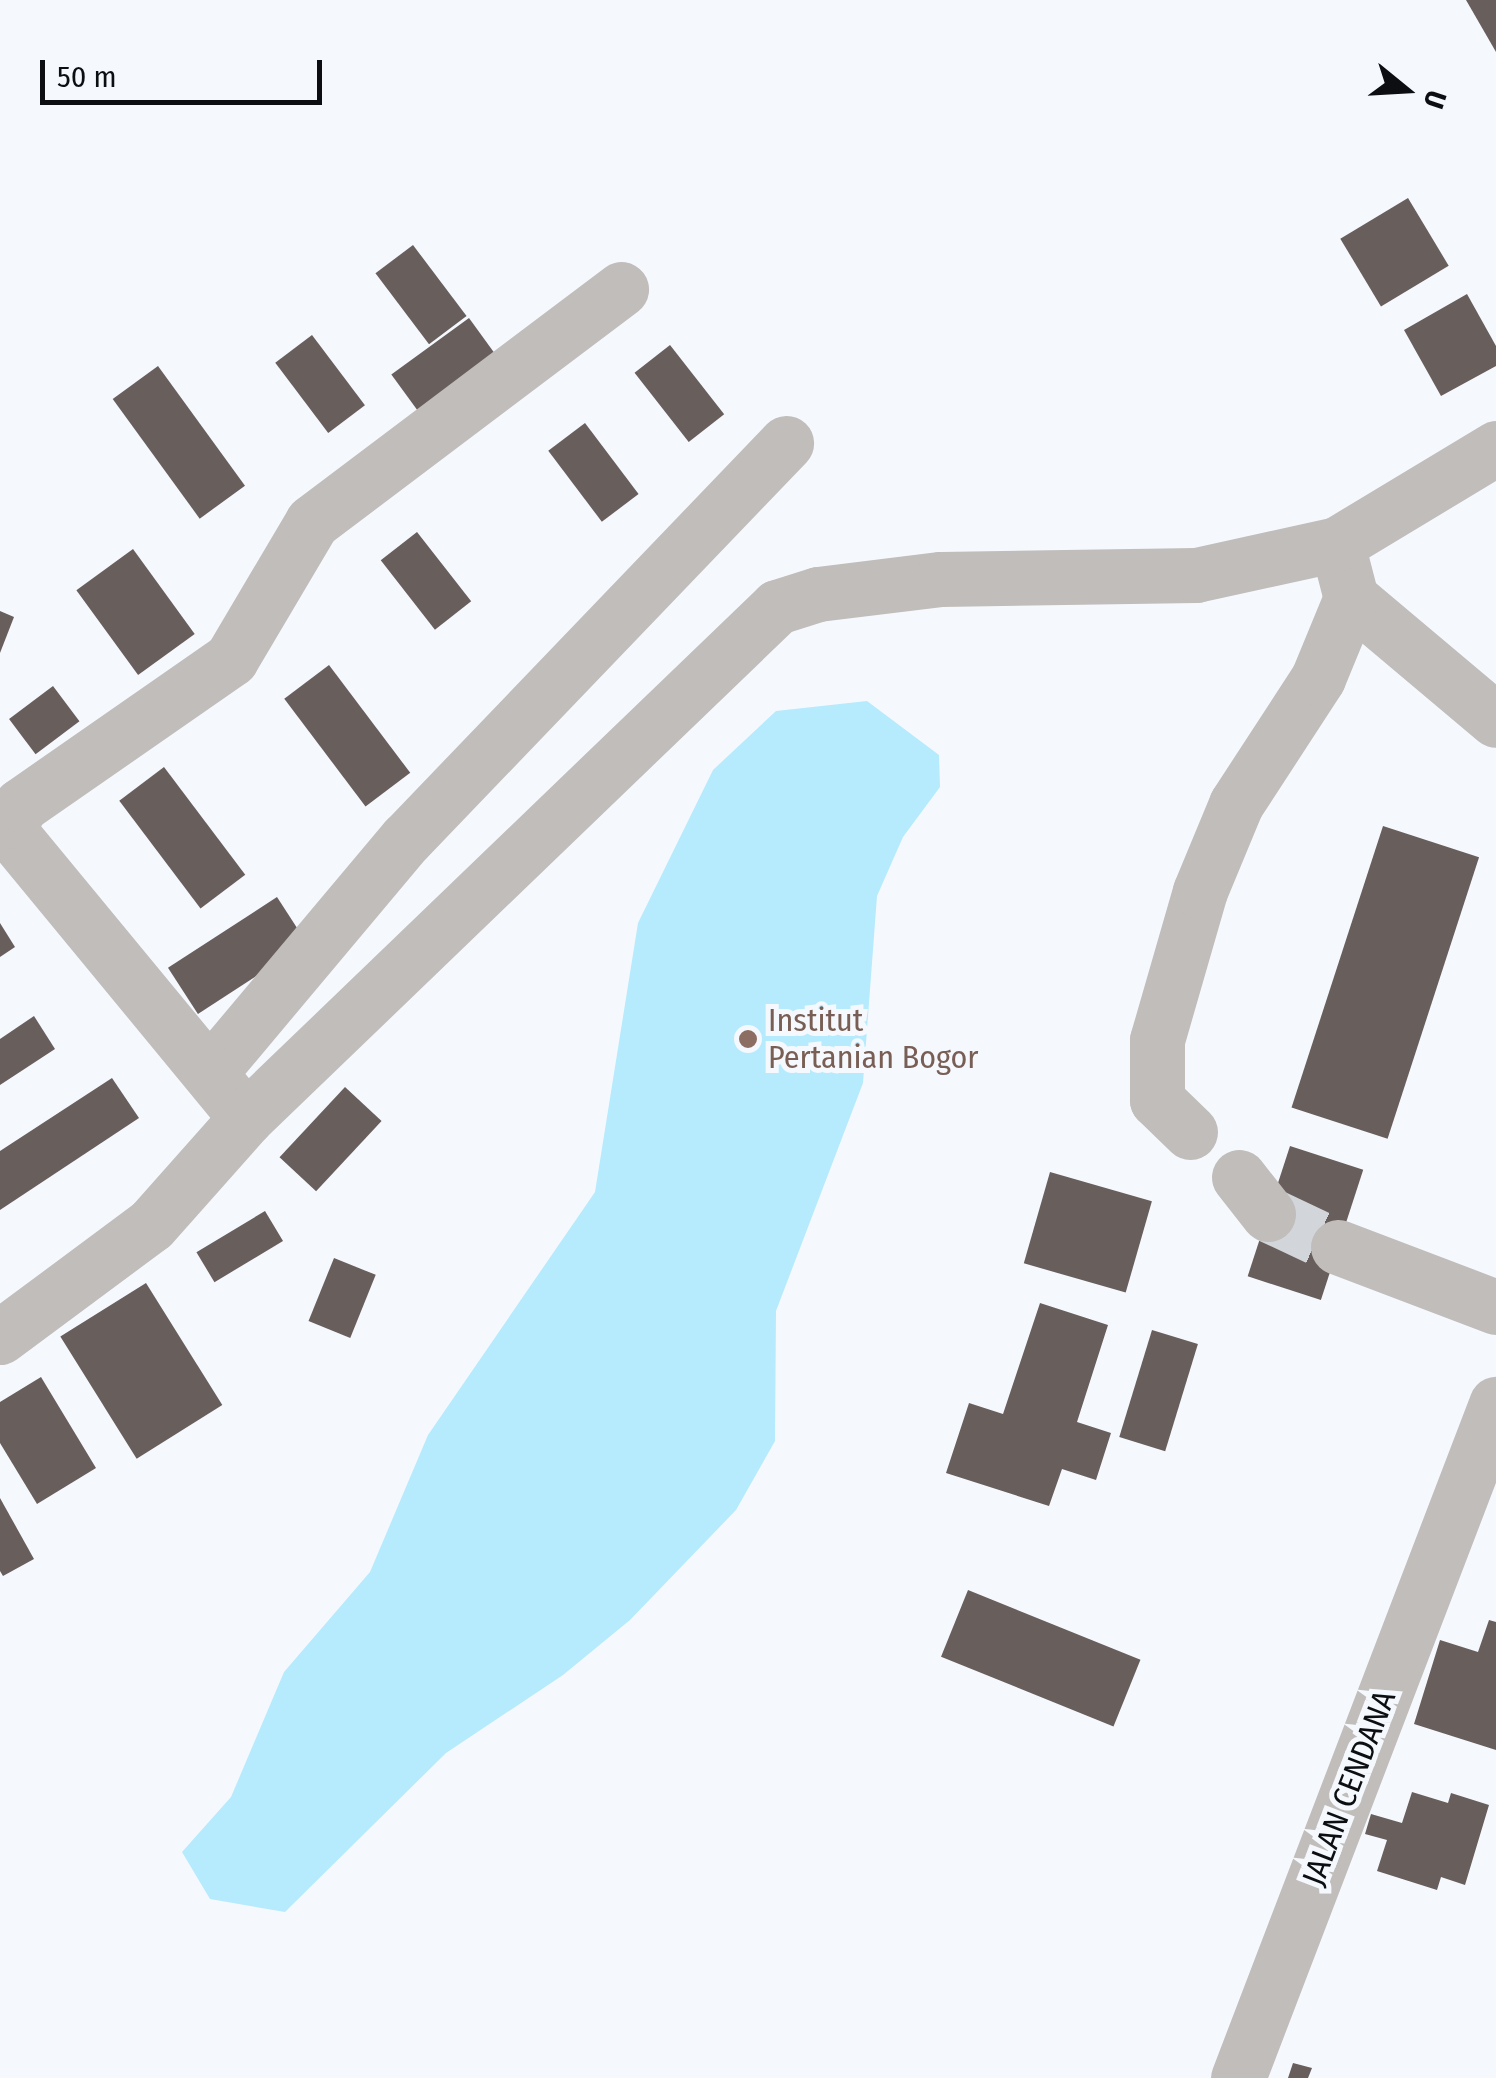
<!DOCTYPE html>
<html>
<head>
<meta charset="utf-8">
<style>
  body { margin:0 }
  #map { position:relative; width:1496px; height:2078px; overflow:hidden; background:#f5f9fe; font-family:"Fira Sans Condensed",sans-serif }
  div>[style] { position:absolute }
  .water>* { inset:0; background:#b6eafd }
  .building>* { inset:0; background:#685e5c; transform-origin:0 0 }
  .minor-tunnel>* { height:55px; margin-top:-27.5px; transform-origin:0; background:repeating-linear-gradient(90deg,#d2d6da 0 55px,transparent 0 83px) }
  .minor>* { height:55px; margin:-27.5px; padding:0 27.5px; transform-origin:27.5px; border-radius:27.5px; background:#c1bdba }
  .dots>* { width:28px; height:28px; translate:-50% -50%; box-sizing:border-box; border:5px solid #f5f9fe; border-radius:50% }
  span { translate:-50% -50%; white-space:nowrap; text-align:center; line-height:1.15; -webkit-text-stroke:10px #f5f9fe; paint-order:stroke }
  .education-label { font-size:32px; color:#785e54 }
  .left { translate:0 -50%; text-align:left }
  .street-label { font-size:32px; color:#0c0e11 }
  .north { position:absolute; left:1356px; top:40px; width:100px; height:100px; -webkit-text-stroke:8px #f5f9fe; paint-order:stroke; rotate:108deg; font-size:28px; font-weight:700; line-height:40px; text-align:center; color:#0c0e11 }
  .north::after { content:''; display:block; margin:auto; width:35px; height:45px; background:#0c0e11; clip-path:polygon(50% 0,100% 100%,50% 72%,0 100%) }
  .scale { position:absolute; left:40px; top:60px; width:282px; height:45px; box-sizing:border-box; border:5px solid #0c0e11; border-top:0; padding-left:12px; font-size:30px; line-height:35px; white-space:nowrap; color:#0c0e11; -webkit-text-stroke:8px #f5f9fe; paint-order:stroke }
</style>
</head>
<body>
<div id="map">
  <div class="water">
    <i style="clip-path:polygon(867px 701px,939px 755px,940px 787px,903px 837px,877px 896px,863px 1083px,776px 1311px,775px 1441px,736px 1510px,630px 1620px,563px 1675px,446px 1753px,285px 1912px,210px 1899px,182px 1852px,231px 1797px,284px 1672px,370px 1572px,428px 1435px,595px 1192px,638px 923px,713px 770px,776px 711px)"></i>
  </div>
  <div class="building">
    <i style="clip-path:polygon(1466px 0,1496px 0,1496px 52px)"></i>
    <i style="left:1408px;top:198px;width:79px;height:79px;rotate:59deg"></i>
    <i style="left:413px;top:245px;width:89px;height:47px;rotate:53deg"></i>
    <i style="clip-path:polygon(1467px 294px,1496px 346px,1496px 366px,1441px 396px,1404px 330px)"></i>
    <i style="left:469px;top:318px;width:54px;height:96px;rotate:54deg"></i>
    <i style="left:312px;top:335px;width:88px;height:46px;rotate:53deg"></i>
    <i style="left:670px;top:345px;width:88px;height:45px;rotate:52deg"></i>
    <i style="left:158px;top:366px;width:148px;height:56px;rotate:54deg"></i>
    <i style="left:585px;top:423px;width:89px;height:46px;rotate:53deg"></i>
    <i style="left:417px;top:532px;width:88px;height:46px;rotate:52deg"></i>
    <i style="left:133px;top:549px;width:105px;height:70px;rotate:54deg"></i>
    <i style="clip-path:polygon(0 611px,14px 617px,0 653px)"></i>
    <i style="left:329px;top:665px;width:135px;height:56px;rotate:53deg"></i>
    <i style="left:53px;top:686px;width:44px;height:55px;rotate:53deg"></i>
    <i style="left:164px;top:767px;width:135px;height:56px;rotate:53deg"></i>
    <i style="left:1383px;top:826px;width:101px;height:296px;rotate:18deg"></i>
    <i style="left:277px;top:897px;width:55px;height:130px;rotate:57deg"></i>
    <i style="clip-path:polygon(0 923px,15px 947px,0 957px)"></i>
    <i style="clip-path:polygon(34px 1016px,55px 1049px,0 1085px,0 1039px)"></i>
    <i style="clip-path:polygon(112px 1078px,139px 1118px,0 1210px,0 1151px)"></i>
    <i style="left:345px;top:1087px;width:50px;height:96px;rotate:43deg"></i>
    <i style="left:1290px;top:1146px;width:77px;height:137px;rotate:18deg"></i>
    <i style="left:1050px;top:1172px;width:106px;height:95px;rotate:16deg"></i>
    <i style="left:265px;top:1211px;width:35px;height:80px;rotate:59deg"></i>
    <i style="left:334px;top:1258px;width:45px;height:68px;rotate:22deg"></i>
    <i style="left:146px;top:1283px;width:144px;height:101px;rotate:58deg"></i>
    <i style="clip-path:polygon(1040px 1303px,1108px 1325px,1077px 1422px,1111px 1433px,1096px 1480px,1062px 1469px,1049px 1506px,946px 1473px,969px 1403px,1003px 1414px)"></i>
    <i style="left:1152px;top:1330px;width:48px;height:112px;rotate:17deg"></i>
    <i style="clip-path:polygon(41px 1377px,96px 1468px,37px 1504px,0 1443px,0 1402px)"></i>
    <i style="clip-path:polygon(0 1498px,34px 1559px,3px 1576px,0 1571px)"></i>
    <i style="left:968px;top:1590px;width:186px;height:72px;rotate:22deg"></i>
    <i style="clip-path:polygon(1489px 1620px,1496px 1622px,1496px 1750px,1414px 1724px,1440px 1640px,1478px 1652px)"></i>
    <i style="clip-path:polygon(1412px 1792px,1448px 1803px,1451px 1793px,1489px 1805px,1465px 1885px,1441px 1877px,1437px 1890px,1377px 1871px,1387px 1840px,1365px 1834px,1371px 1814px,1402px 1823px)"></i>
    <i style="clip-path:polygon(1293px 2063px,1312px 2068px,1308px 2078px,1288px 2078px)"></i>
  </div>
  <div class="minor-tunnel">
    <i style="left:1268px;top:1214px;width:77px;rotate:25.2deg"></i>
  </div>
  <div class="minor">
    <i style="left:1351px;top:598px;width:189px;rotate:40.1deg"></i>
    <i style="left:211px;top:1071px;width:303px;rotate:-50deg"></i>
    <i style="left:406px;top:839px;width:549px;rotate:-46.18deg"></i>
    <i style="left:246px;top:1118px;width:364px;rotate:-129.5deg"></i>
    <i style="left:14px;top:837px;width:16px;rotate:-97deg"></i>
    <i style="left:12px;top:821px;width:18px;rotate:-61deg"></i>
    <i style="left:21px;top:805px;width:256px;rotate:-34.8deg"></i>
    <i style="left:231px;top:659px;width:159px;rotate:-59.4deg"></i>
    <i style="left:312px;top:522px;width:387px;rotate:-37deg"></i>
    <i style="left:1190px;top:1132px;width:46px;rotate:-135.9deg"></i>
    <i style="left:1157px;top:1100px;width:60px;rotate:-90deg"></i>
    <i style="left:1157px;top:1040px;width:155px;rotate:-73.9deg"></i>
    <i style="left:1200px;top:891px;width:94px;rotate:-67.5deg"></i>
    <i style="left:1236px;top:804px;width:150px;rotate:-56.9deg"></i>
    <i style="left:1318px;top:678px;width:87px;rotate:-67.6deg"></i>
    <i style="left:1351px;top:598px;width:56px;rotate:-104.5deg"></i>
    <i style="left:1239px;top:1177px;width:47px;rotate:51.9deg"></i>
    <i style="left:1338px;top:1247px;width:169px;rotate:20.8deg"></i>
    <i style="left:0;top:1337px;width:188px;rotate:-36.6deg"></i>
    <i style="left:151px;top:1225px;width:143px;rotate:-48.4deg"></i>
    <i style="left:246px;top:1118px;width:737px;rotate:-43.9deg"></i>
    <i style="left:777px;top:607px;width:43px;rotate:-17.6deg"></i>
    <i style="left:818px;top:594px;width:124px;rotate:-7deg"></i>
    <i style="left:941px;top:579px;width:255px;rotate:-0.9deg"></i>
    <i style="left:1196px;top:575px;width:144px;rotate:-12.4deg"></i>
    <i style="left:1337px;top:544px;width:186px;rotate:-31.1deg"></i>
    <i style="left:1238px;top:2078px;width:722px;rotate:-69.05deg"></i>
  </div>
  <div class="dots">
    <i style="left:748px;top:1039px;background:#8d6e63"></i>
  </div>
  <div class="education-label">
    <span class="left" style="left:768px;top:1039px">Institut<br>Pertanian Bogor</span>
  </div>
  <div class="street-label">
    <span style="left:1349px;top:1788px;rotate:-69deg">JALAN CENDANA</span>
  </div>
  <div class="north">U</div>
  <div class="scale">50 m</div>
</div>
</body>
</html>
